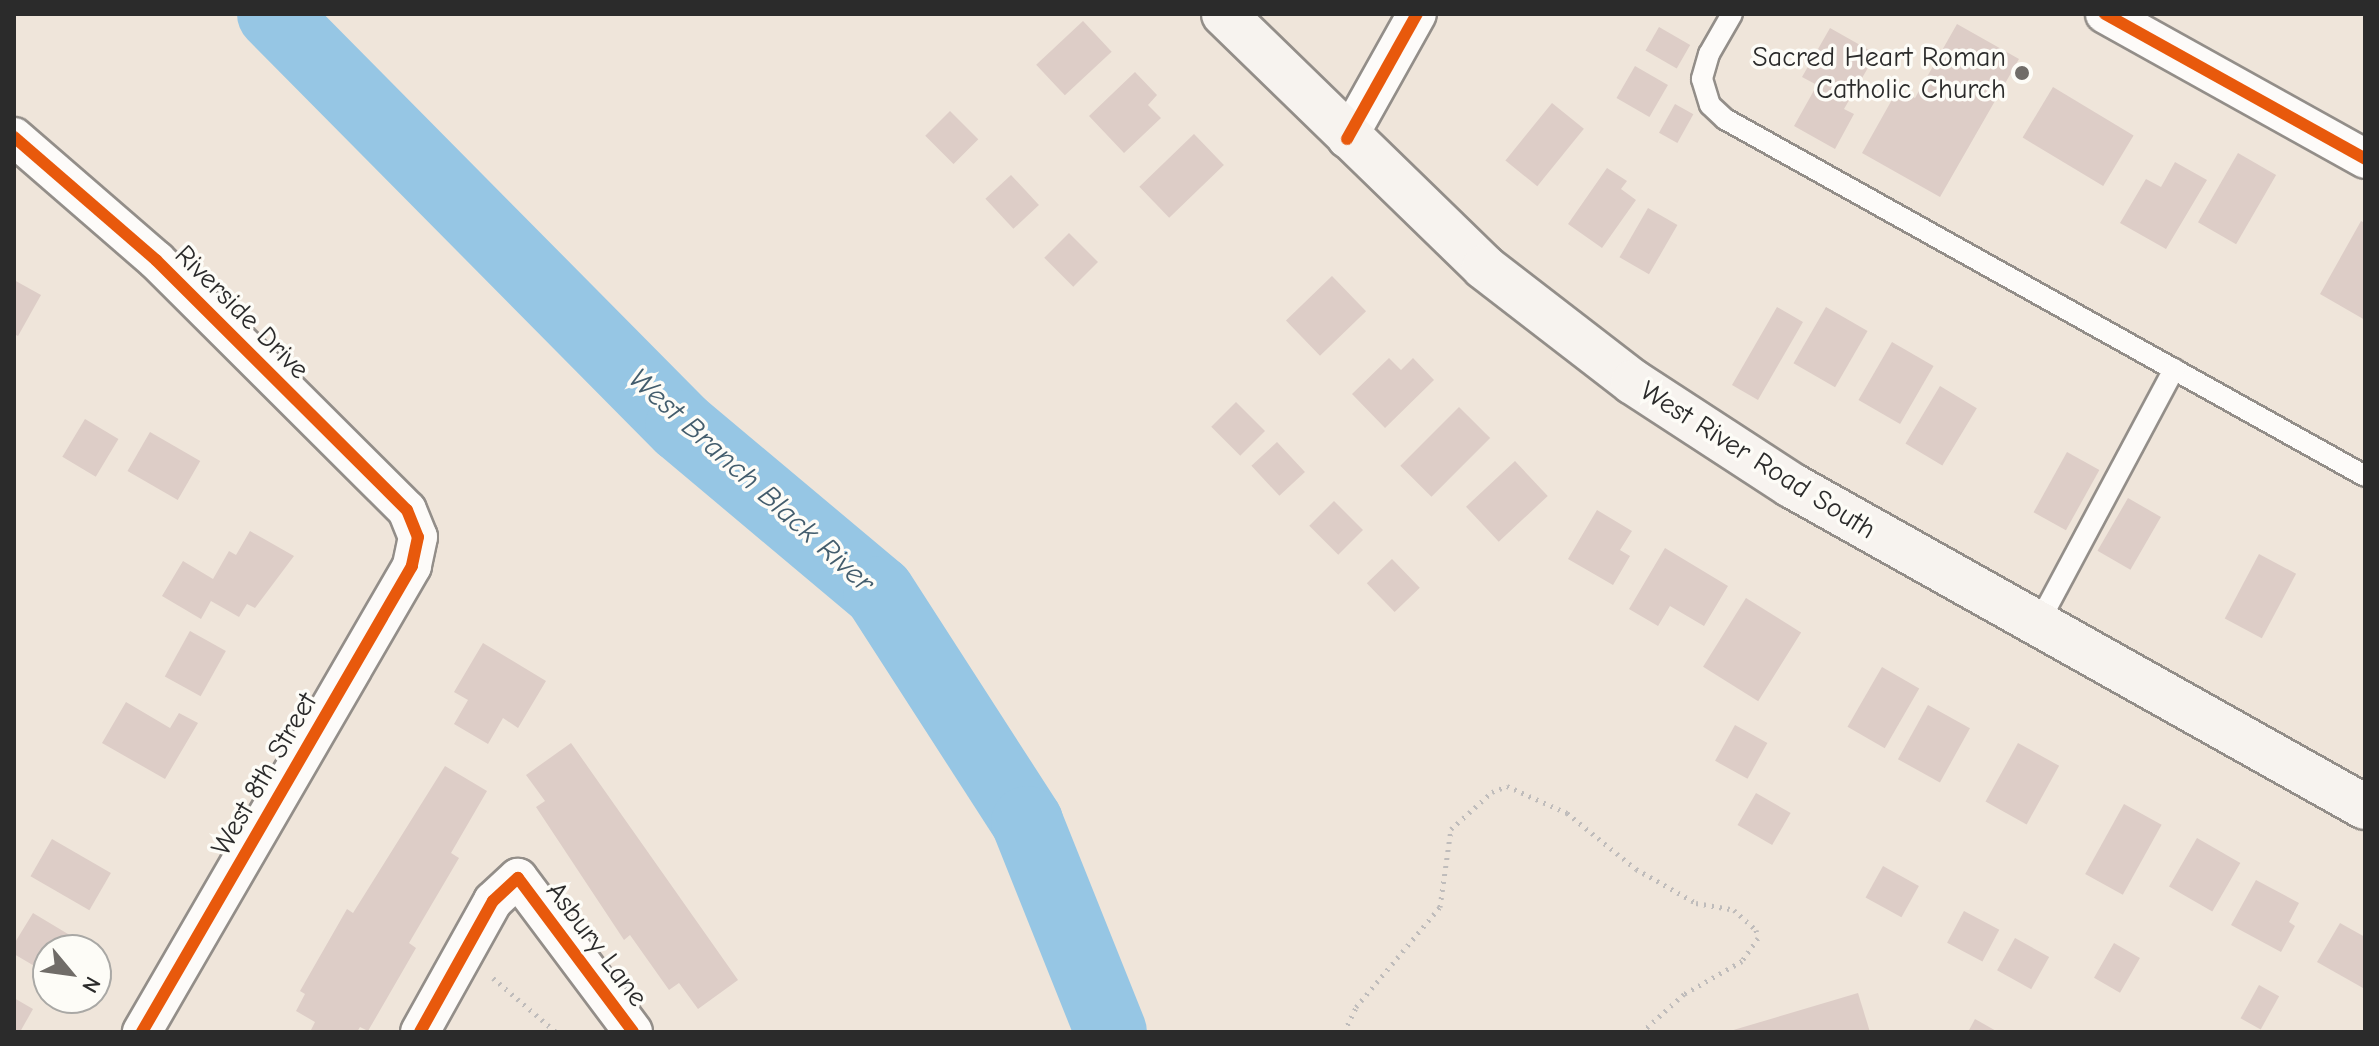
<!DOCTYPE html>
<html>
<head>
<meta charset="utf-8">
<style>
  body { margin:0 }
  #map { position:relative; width:2379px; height:1046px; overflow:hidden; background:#efe5da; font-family:"Comic Neue",sans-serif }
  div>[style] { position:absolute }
  .river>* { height:72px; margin:-36px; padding:0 36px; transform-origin:36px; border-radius:36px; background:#96c6e4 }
  .building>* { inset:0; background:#ddcdc7; transform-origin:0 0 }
  .path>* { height:5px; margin-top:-2.5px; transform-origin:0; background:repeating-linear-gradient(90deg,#bfbcbb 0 2px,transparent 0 8px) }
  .roads { filter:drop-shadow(2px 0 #938e89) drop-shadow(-2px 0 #938e89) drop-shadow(0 2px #938e89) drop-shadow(0 -2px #938e89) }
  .service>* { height:20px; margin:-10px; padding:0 10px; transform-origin:10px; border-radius:10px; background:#fdfbf9 }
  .minor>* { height:38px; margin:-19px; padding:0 19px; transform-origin:19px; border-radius:19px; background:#fdfbf9 }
  .secondary>* { height:44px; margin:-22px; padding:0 22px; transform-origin:22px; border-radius:22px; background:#f7f3ef }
  .cycleway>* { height:12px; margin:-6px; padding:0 6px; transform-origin:6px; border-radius:6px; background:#e8590c }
  .dots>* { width:22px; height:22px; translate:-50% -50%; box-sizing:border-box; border:4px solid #fdfcf7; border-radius:50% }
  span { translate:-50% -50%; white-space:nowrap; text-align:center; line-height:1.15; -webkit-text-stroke:7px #fdfcf7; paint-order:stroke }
  .poi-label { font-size:28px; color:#2b2b2b }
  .right { translate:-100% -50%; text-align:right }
  .street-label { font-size:28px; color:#2b2b2b }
  .water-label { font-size:30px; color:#435d6d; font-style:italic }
  .frame { position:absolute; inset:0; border:16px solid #2b2b2b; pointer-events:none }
  .north { position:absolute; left:32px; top:934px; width:80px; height:80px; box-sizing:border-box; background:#fdfcf7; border:2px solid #a9a8a5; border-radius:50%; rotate:119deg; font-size:22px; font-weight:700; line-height:32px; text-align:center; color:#2b2b2b }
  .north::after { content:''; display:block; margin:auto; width:28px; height:36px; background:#706c68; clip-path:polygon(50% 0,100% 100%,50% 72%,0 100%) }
</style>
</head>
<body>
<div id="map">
  <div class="river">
    <i style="left:273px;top:14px;width:580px;rotate:45.28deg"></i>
    <i style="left:681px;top:426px;width:258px;rotate:40deg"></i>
    <i style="left:879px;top:592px;width:274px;rotate:57.2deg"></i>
    <i style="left:1027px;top:822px;width:226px;rotate:68.2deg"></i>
  </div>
  <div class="building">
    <i style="left:1083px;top:21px;width:42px;height:64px;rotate:47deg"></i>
    <i style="clip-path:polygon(1957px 24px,2019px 59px,1940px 197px,1862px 153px,1898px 89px,1915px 98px)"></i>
    <i style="left:1659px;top:27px;width:36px;height:27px;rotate:30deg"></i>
    <i style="clip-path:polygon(1830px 28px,1876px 54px,1844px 109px,1854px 114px,1835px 149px,1794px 126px,1817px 85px,1802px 77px)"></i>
    <i style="left:1635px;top:66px;width:38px;height:37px;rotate:30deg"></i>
    <i style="clip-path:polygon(1135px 72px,1157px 95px,1148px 105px,1161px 118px,1124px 153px,1089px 116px)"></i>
    <i style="left:2053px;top:87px;width:94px;height:59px;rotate:31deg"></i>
    <i style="left:1552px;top:103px;width:41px;height:74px;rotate:39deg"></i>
    <i style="left:1675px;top:104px;width:21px;height:33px;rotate:29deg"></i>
    <i style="left:950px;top:111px;width:40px;height:35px;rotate:45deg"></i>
    <i style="left:1194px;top:134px;width:43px;height:76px;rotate:46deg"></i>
    <i style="left:2238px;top:153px;width:44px;height:80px;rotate:30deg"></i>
    <i style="clip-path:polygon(2175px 162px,2207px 180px,2166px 249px,2120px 223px,2146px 179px,2161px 187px)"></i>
    <i style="clip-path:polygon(1607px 168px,1627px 181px,1621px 189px,1636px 200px,1602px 248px,1568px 224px)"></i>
    <i style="left:1011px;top:175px;width:41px;height:35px;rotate:47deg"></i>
    <i style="left:1648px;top:208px;width:34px;height:57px;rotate:30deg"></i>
    <i style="clip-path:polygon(2361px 221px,2365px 223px,2365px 320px,2320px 294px)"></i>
    <i style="left:1069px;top:233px;width:41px;height:35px;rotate:45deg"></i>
    <i style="left:1332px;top:276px;width:49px;height:64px;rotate:46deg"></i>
    <i style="clip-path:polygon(14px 280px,41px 295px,18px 336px,14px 334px)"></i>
    <i style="left:1777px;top:307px;width:30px;height:90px;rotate:30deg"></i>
    <i style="left:1826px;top:307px;width:48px;height:65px;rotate:30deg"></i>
    <i style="left:1892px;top:342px;width:48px;height:67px;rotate:30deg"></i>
    <i style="clip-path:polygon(1389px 358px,1401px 370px,1413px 358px,1434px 380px,1385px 428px,1352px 394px)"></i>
    <i style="left:1940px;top:386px;width:43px;height:67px;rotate:31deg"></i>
    <i style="left:1236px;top:402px;width:41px;height:35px;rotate:45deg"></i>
    <i style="left:1459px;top:407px;width:44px;height:83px;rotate:45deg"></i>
    <i style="left:85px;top:419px;width:39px;height:44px;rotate:31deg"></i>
    <i style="left:150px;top:432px;width:58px;height:45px;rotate:30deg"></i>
    <i style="left:1277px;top:442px;width:41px;height:35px;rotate:47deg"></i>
    <i style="left:2067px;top:452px;width:37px;height:69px;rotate:29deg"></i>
    <i style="left:1515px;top:461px;width:48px;height:67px;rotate:47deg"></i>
    <i style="left:2128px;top:498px;width:38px;height:61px;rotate:30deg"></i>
    <i style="left:1334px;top:501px;width:41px;height:35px;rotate:45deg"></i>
    <i style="clip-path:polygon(1597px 510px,1632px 531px,1620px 550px,1630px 556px,1613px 585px,1568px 559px)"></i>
    <i style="clip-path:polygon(250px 531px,294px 556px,255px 608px,247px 604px,239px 617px,211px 601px,201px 619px,162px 596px,183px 561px,213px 579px,229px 551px,236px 555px)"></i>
    <i style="clip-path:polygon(1665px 548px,1728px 586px,1704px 626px,1670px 606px,1658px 626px,1629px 609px)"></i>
    <i style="left:2259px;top:554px;width:42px;height:73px;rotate:28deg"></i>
    <i style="left:1392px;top:559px;width:40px;height:35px;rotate:46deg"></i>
    <i style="left:1746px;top:598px;width:65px;height:81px;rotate:32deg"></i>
    <i style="left:190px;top:631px;width:41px;height:52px;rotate:29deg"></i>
    <i style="clip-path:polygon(483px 643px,546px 681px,518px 728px,503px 718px,488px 744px,454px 724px,468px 700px,454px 692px)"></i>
    <i style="left:1882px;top:667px;width:43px;height:69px;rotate:30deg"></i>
    <i style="clip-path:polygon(126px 702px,170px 728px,179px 713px,198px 723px,165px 779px,102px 743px)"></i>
    <i style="left:1928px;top:705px;width:48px;height:62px;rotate:29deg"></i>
    <i style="left:1735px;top:725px;width:37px;height:41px;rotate:29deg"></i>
    <i style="clip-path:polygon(571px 743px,738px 980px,698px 1009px,679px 983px,669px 990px,630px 935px,624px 940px,536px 807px,545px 801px,526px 775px)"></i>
    <i style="left:2018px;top:743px;width:47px;height:67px;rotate:29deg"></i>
    <i style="clip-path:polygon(445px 766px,487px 791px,451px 853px,459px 858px,409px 943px,416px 948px,368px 1031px,360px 1027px,357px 1032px,310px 1032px,315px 1022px,296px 1011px,305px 994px,300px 991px,347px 909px,353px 913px)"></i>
    <i style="left:1756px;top:793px;width:40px;height:37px;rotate:30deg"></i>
    <i style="left:2124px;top:804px;width:43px;height:80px;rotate:29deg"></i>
    <i style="left:2197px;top:838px;width:50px;height:56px;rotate:30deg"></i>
    <i style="left:52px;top:839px;width:68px;height:43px;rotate:30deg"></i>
    <i style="left:1883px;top:866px;width:41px;height:36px;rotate:29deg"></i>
    <i style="clip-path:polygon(2256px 880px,2299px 903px,2289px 922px,2295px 926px,2281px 952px,2231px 925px)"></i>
    <i style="left:1964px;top:911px;width:40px;height:36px;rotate:28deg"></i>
    <i style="clip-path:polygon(33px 913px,73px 937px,65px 950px,48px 950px,48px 974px,14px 954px,14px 944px)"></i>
    <i style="clip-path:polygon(2340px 923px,2365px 937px,2363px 988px,2317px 962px)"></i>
    <i style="left:2015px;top:938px;width:39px;height:37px;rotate:29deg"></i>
    <i style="left:2114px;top:943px;width:30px;height:40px;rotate:30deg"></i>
    <i style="left:2259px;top:985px;width:23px;height:38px;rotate:29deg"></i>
    <i style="clip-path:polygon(1858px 993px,1870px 1032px,1730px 1032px,1730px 1031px)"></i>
    <i style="clip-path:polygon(14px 998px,33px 1009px,20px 1032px,14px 1032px)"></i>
    <i style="clip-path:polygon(1975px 1019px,1998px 1032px,1968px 1032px)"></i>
  </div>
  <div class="path">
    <i style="left:493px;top:978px;width:83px;rotate:40.6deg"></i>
    <i style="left:1344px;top:1032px;width:28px;rotate:-64deg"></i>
    <i style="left:1356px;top:1007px;width:131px;rotate:-50deg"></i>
    <i style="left:1440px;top:907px;width:79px;rotate:-82deg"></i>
    <i style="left:1451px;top:829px;width:55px;rotate:-42.1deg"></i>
    <i style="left:1492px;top:792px;width:16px;rotate:-22deg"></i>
    <i style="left:1507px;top:786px;width:66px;rotate:24.2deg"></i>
    <i style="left:1567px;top:813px;width:89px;rotate:39.1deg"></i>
    <i style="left:1636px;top:869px;width:69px;rotate:29.5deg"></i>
    <i style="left:1696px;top:903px;width:39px;rotate:10deg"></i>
    <i style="left:1734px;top:910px;width:30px;rotate:42deg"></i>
    <i style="left:1756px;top:930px;width:8px;rotate:76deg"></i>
    <i style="left:1758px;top:938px;width:28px;rotate:125deg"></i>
    <i style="left:1742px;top:961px;width:67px;rotate:150.4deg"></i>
    <i style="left:1684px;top:994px;width:57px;rotate:137.9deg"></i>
  </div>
  <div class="roads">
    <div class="service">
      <i style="left:1732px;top:14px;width:46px;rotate:119.9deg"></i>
      <i style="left:1709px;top:54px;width:26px;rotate:106deg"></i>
      <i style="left:1702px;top:79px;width:27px;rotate:73deg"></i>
      <i style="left:1710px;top:105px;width:21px;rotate:43deg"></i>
      <i style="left:1725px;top:119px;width:733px;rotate:29.15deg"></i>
      <i style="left:2038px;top:624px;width:289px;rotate:-61.9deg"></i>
    </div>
    <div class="minor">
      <i style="left:2105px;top:14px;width:298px;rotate:29.1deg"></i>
      <i style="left:14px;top:137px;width:188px;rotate:40.9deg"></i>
      <i style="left:156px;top:260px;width:354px;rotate:44.9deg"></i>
      <i style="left:407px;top:510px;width:29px;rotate:68deg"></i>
      <i style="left:418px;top:537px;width:30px;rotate:102deg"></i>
      <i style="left:412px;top:566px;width:539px;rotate:120.09deg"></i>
      <i style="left:1347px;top:139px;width:143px;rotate:-60.8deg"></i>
      <i style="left:420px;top:1032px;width:150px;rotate:-60.9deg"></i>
      <i style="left:493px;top:901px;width:34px;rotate:-43deg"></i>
      <i style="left:518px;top:878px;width:192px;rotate:53.2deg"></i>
    </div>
    <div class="secondary">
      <i style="left:1224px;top:14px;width:363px;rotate:44.2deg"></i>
      <i style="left:1484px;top:267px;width:188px;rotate:37.7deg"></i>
      <i style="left:1633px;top:382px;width:189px;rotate:33.1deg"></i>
      <i style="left:1791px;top:485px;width:658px;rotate:29.29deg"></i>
    </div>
  </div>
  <div class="cycleway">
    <i style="left:2105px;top:14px;width:298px;rotate:29.1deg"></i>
    <i style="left:14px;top:137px;width:188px;rotate:40.9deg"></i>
    <i style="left:156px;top:260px;width:354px;rotate:44.9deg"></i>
    <i style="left:407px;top:510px;width:29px;rotate:68deg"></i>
    <i style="left:418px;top:537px;width:30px;rotate:102deg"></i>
    <i style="left:412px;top:566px;width:539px;rotate:120.09deg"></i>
    <i style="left:1347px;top:139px;width:143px;rotate:-60.8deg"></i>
    <i style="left:420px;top:1032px;width:150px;rotate:-60.9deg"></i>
    <i style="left:493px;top:901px;width:34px;rotate:-43deg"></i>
    <i style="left:518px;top:878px;width:192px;rotate:53.2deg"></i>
  </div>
  <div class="dots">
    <i style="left:2022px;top:73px;background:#706c68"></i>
  </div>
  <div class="poi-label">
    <span class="right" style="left:2006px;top:73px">Sacred Heart Roman<br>Catholic Church</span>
  </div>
  <div class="street-label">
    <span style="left:242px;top:312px;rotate:45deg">Riverside Drive</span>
    <span style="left:1758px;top:460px;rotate:32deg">West River Road South</span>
    <span style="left:264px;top:774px;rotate:-60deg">West 8th Street</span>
    <span style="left:597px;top:944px;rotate:53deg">Asbury Lane</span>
  </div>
  <div class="water-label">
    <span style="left:751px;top:481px;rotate:42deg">West Branch Black River</span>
  </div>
  <div class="frame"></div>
  <div class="north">N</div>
</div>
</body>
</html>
